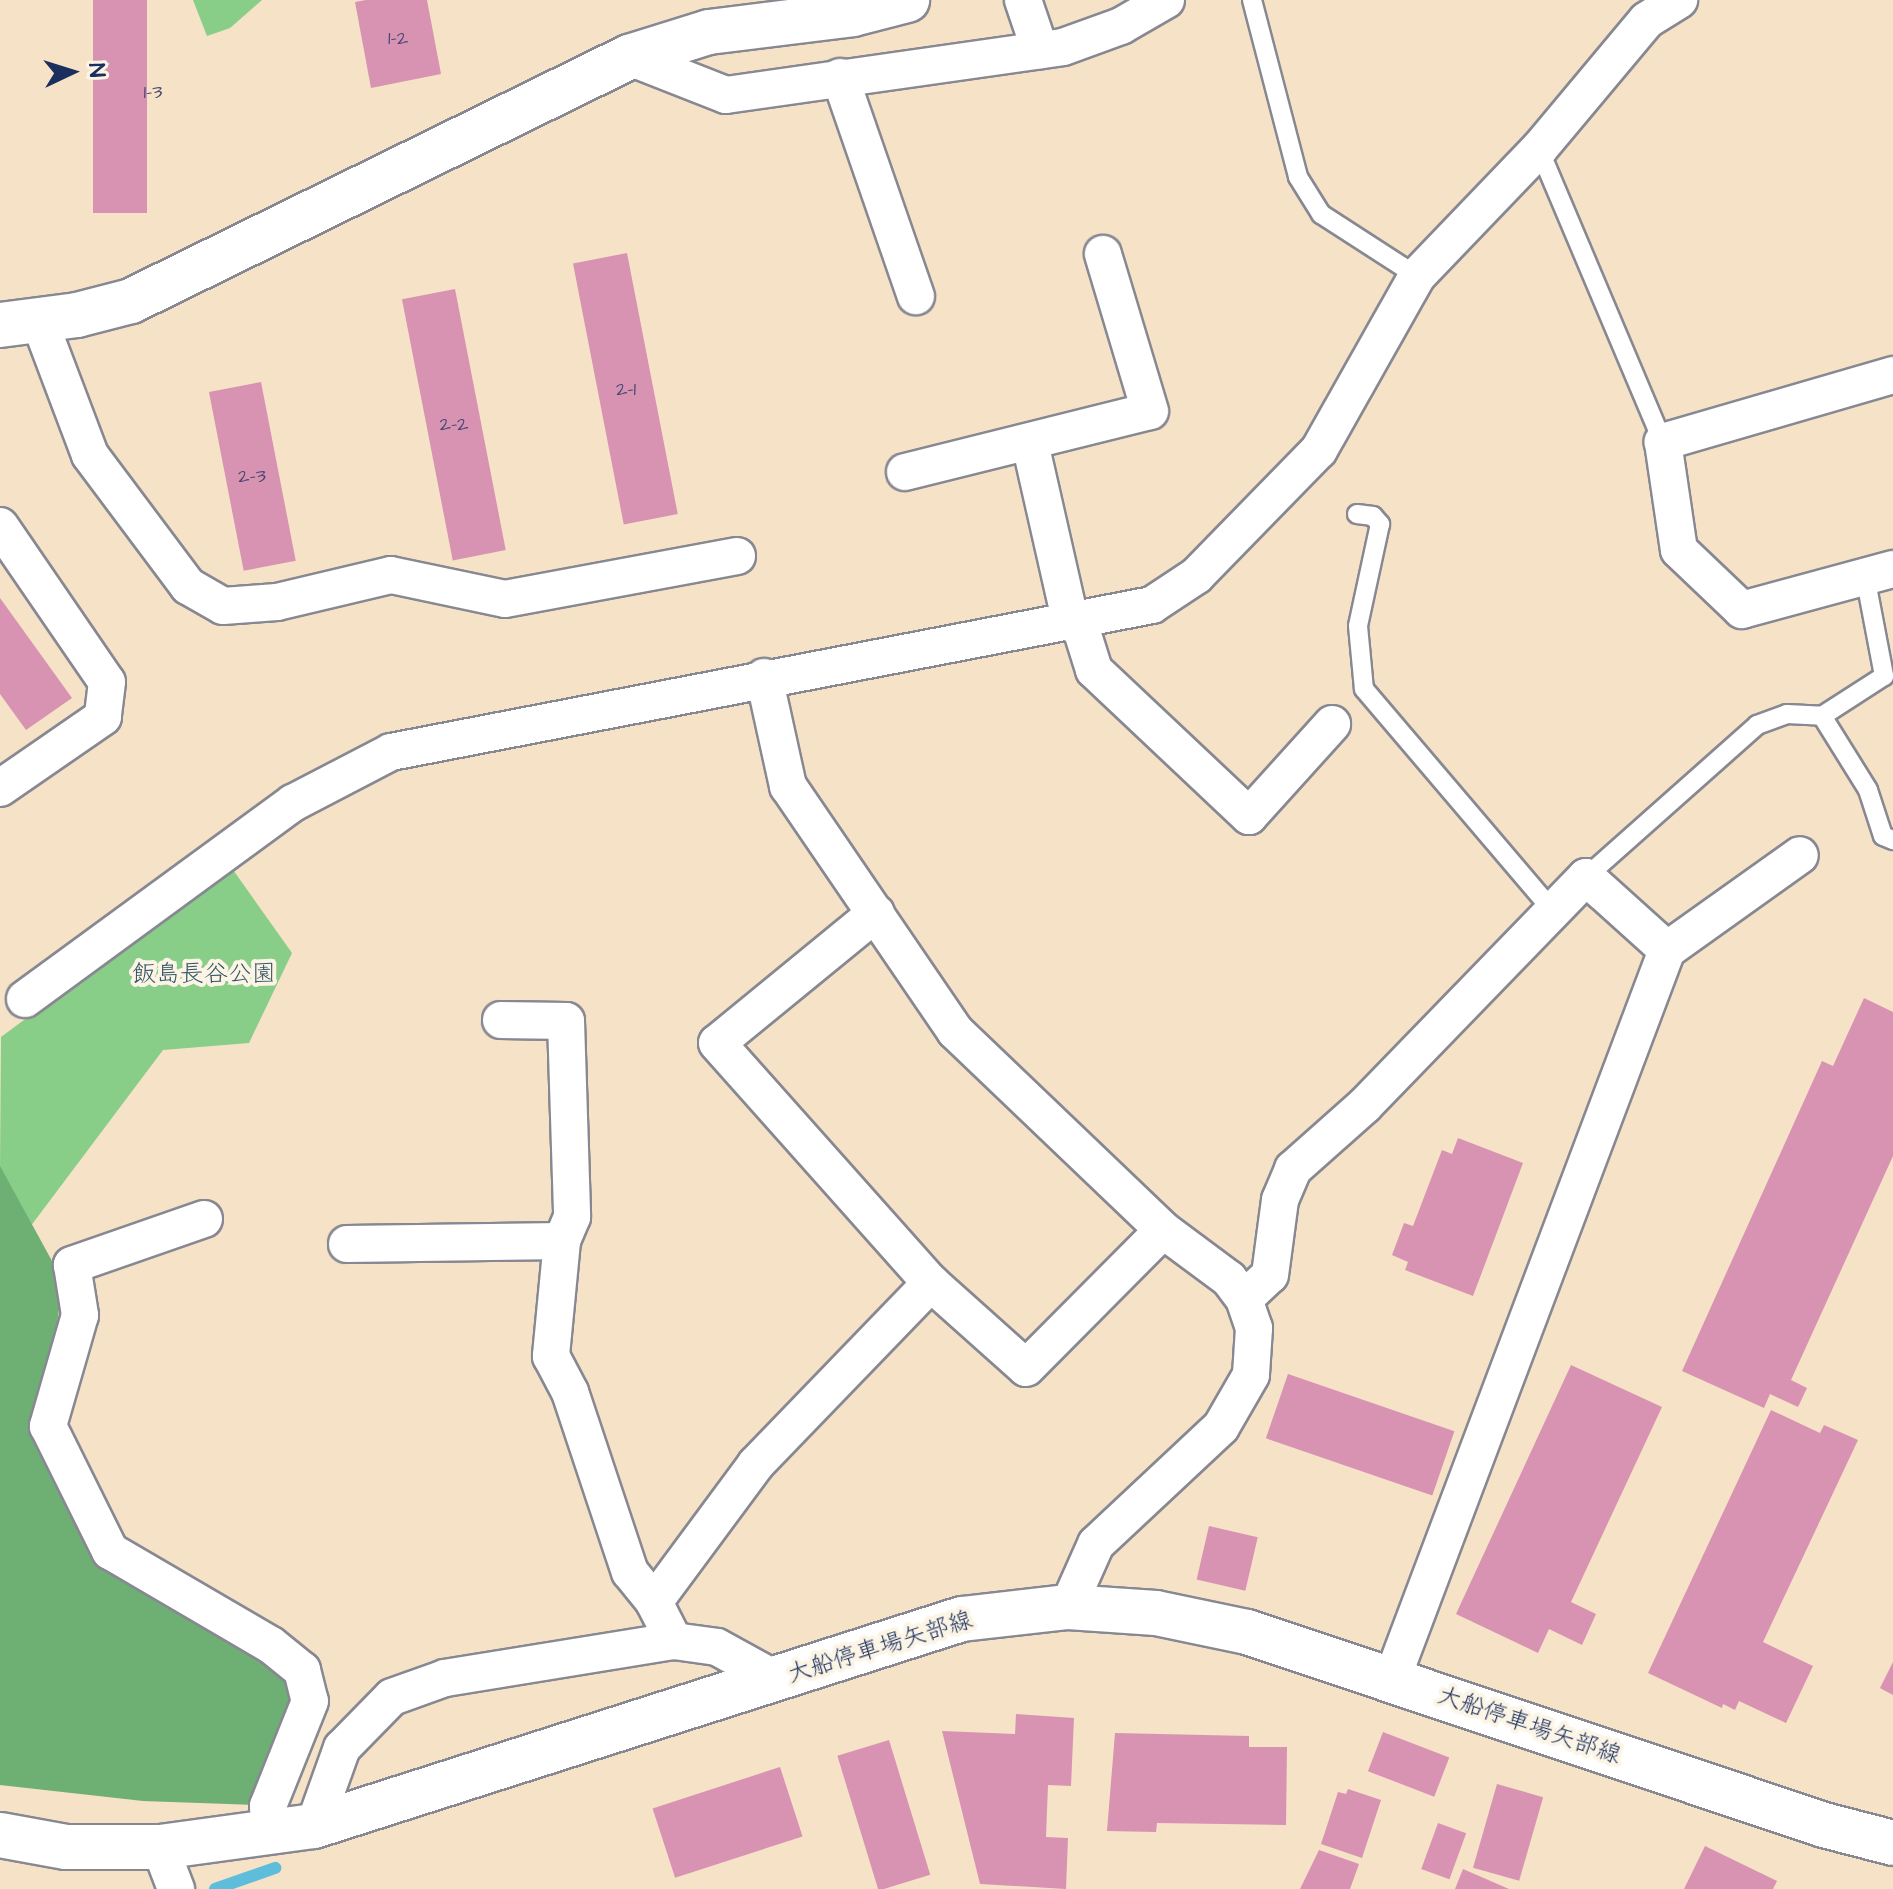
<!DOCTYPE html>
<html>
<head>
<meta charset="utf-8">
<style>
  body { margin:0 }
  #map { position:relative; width:1893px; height:1889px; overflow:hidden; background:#f5e2c7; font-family:"Architects Daughter","Klee One",sans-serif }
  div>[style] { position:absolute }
  .green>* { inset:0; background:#88cd88 }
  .forest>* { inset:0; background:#6eb074 }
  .stream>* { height:12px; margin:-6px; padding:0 6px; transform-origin:6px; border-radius:6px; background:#5dbddb }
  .building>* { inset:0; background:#d893b3; transform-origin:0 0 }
  .roads { filter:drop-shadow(2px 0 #888892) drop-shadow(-2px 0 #888892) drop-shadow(0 2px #888892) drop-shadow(0 -2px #888892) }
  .service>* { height:18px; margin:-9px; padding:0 9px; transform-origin:9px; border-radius:9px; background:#fff }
  .minor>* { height:36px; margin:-18px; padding:0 18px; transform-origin:18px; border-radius:18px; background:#fff }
  .tertiary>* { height:44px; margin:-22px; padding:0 22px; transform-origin:22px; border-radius:22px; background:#fff }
  .secondary>* { height:44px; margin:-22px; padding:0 22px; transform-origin:22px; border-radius:22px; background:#fff }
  span { translate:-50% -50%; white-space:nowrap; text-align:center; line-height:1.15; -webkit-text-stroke:8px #fcf5e5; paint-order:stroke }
  .number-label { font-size:20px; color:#4a4873 }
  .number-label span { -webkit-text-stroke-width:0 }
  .park-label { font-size:24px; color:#365668 }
  .street-label { font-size:24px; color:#1b2f5e }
  .north { position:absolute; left:32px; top:32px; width:80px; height:80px; -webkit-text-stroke:6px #fcf5e5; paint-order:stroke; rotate:86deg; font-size:22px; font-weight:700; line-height:32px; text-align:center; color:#1b2f5e }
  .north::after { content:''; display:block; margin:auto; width:28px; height:36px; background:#1b2f5e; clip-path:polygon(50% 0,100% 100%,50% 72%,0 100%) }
</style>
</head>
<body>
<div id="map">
  <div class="green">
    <i style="clip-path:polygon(193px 0,262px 0,230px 28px,207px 36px)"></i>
    <i style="clip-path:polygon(231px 867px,292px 953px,249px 1043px,163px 1050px,30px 1227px,0 1170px,1px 1037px)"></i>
  </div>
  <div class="forest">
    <i style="clip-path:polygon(0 1166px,63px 1281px,43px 1426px,105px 1554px,316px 1676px,284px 1806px,143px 1801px,0 1785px)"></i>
  </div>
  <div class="stream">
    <i style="left:215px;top:1889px;width:64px;rotate:-19.3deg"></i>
  </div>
  <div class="building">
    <i style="left:93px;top:0;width:54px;height:213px"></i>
    <i style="clip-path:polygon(366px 0,427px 0,441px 74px,371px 88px,355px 2px)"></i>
    <i style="left:627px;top:253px;width:266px;height:55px;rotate:79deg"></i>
    <i style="left:455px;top:289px;width:266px;height:54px;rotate:79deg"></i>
    <i style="left:261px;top:382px;width:182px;height:53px;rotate:79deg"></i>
    <i style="clip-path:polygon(0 598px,72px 698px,26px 730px,0 694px)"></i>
    <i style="clip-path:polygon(1864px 998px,1893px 1012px,1893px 1156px,1791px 1380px,1807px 1388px,1798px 1407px,1770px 1394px,1764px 1408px,1682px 1371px,1822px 1061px,1833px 1066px)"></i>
    <i style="clip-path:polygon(1458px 1138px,1523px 1163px,1473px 1296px,1405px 1270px,1408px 1262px,1392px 1255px,1404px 1223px,1413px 1226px,1442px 1150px,1452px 1154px)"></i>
    <i style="clip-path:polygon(1571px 1365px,1662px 1407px,1571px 1602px,1596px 1614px,1582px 1645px,1549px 1629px,1538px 1653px,1456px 1614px)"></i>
    <i style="left:1288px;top:1374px;width:176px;height:68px;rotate:19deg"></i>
    <i style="clip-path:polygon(1771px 1410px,1820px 1433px,1824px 1425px,1858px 1440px,1763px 1642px,1813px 1666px,1786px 1723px,1739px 1701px,1735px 1710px,1723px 1704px,1722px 1708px,1648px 1673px)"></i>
    <i style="left:1209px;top:1526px;width:50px;height:55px;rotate:13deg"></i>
    <i style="clip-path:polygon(1893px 1662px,1893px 1695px,1880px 1688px)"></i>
    <i style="clip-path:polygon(1016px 1714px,1074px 1718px,1071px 1786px,1048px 1785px,1046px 1837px,1068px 1838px,1066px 1889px,980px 1884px,942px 1731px,1015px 1734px)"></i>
    <i style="left:1383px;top:1732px;width:71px;height:42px;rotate:21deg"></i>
    <i style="clip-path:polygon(1115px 1733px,1249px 1736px,1249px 1747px,1287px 1747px,1286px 1825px,1157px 1823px,1156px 1832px,1107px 1831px)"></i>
    <i style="left:889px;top:1740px;width:141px;height:54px;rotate:73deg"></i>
    <i style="left:780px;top:1767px;width:73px;height:134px;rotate:72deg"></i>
    <i style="left:1497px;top:1784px;width:48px;height:87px;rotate:16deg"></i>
    <i style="clip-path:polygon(1348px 1789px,1381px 1800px,1362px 1858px,1321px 1844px,1338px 1792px,1346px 1794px)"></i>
    <i style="left:1438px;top:1823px;width:30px;height:49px;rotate:20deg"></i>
    <i style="clip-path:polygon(1705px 1846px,1777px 1881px,1773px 1889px,1684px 1889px)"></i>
    <i style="clip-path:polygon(1319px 1850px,1359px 1864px,1350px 1889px,1300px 1889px)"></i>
    <i style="clip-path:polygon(1463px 1869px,1509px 1889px,1455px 1889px)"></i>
  </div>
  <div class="roads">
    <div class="service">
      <i style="left:1252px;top:0;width:183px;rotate:75.4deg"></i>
      <i style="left:1298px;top:177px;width:44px;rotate:58.1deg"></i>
      <i style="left:1321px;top:214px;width:114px;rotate:32.9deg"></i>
      <i style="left:1539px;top:149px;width:318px;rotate:67.1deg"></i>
      <i style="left:1357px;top:514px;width:16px;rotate:7deg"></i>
      <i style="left:1373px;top:516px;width:11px;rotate:49deg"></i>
      <i style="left:1380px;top:524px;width:104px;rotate:102.2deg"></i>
      <i style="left:1358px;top:626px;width:63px;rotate:84.6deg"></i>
      <i style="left:1364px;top:689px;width:289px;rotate:49.6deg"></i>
      <i style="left:1865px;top:576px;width:102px;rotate:79.2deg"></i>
      <i style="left:1884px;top:676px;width:74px;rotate:147.2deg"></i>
      <i style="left:1822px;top:716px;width:87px;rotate:58.1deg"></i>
      <i style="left:1868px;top:790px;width:48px;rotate:71.9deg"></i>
      <i style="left:1883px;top:836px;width:11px;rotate:22deg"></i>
      <i style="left:1586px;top:877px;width:229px;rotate:-41.6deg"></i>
      <i style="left:1757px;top:725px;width:32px;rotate:-20deg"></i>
      <i style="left:1787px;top:714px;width:35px;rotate:3deg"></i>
    </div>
    <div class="minor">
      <i style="left:1023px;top:0;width:53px;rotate:71.2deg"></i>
      <i style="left:629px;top:57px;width:104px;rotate:21.4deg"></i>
      <i style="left:726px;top:95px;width:340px;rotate:-8.1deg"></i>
      <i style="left:1063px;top:47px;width:62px;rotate:-19.9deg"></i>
      <i style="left:1121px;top:26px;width:52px;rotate:-30deg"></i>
      <i style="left:840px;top:77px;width:232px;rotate:70.9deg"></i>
      <i style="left:39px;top:320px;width:144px;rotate:69.3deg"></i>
      <i style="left:90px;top:455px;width:164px;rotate:53.2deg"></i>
      <i style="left:188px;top:586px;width:40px;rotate:29.7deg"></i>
      <i style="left:223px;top:606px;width:54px;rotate:-4.2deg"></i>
      <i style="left:277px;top:602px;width:117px;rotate:-13.3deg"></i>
      <i style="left:391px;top:575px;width:116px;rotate:11.9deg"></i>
      <i style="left:505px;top:599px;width:236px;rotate:-10.5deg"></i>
      <i style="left:1893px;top:375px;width:240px;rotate:163.8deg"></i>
      <i style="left:1663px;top:442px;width:109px;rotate:81.6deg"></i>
      <i style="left:1679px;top:550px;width:87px;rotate:43.6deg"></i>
      <i style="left:1742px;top:610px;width:156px;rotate:-15.2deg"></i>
      <i style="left:1030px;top:443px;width:185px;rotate:77.2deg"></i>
      <i style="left:905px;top:472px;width:252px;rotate:-14deg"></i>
      <i style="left:1150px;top:411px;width:164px;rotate:-106.7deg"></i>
      <i style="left:0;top:526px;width:189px;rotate:55.6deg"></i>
      <i style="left:107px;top:682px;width:35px;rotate:97deg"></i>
      <i style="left:103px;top:717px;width:125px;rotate:145.4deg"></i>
      <i style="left:1079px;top:622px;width:50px;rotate:72.6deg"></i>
      <i style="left:1094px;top:670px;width:213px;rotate:43.3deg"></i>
      <i style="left:1249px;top:816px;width:124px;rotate:-47.9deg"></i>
      <i style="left:764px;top:677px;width:112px;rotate:77.6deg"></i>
      <i style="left:788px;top:786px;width:297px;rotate:55.7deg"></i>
      <i style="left:955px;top:1031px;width:288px;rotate:43.7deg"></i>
      <i style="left:1163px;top:1230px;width:82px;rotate:36.6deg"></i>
      <i style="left:1229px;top:1279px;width:25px;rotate:53deg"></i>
      <i style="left:1244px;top:1299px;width:31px;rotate:71deg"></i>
      <i style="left:1254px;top:1328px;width:47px;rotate:93.7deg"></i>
      <i style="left:1251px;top:1375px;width:60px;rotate:120deg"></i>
      <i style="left:1221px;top:1427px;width:171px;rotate:136.9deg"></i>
      <i style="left:1096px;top:1544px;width:69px;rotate:114deg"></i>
      <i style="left:876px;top:913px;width:205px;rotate:140.7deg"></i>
      <i style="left:717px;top:1043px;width:322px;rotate:48.3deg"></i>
      <i style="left:931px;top:1283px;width:127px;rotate:41.8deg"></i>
      <i style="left:1026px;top:1368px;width:194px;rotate:-45.2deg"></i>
      <i style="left:1667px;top:950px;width:163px;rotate:-35.5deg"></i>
      <i style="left:25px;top:999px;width:332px;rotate:-36.2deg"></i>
      <i style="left:293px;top:803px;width:110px;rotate:-27.5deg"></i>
      <i style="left:391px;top:752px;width:775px;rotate:-10.93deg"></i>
      <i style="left:1152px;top:605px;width:53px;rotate:-33.4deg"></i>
      <i style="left:1196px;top:576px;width:176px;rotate:-45.7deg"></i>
      <i style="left:1319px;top:450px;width:200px;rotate:-60.6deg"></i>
      <i style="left:1417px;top:276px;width:176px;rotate:-46.2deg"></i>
      <i style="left:1539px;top:149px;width:168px;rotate:-50.1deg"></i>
      <i style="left:1647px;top:20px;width:38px;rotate:-32deg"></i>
      <i style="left:501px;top:1020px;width:65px;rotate:0.9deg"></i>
      <i style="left:566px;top:1021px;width:196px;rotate:88.2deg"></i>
      <i style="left:572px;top:1217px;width:26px;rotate:113deg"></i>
      <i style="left:562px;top:1241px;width:116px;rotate:95.5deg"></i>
      <i style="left:551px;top:1356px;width:41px;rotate:62.2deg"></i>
      <i style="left:570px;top:1392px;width:190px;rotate:71.6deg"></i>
      <i style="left:630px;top:1572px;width:38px;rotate:51deg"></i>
      <i style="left:654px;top:1602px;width:44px;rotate:62.9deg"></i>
      <i style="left:674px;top:1641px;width:43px;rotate:7.9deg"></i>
      <i style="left:717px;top:1647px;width:68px;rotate:28.8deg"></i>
      <i style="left:204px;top:1219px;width:140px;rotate:160.8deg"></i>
      <i style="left:72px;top:1265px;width:51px;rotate:80.9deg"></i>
      <i style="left:80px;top:1315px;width:116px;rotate:106.1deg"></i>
      <i style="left:48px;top:1426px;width:140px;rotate:63.6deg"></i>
      <i style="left:110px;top:1551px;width:186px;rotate:30.3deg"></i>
      <i style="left:271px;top:1645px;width:40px;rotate:39deg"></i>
      <i style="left:302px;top:1670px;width:32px;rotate:76deg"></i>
      <i style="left:310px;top:1701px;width:113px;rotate:111.8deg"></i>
      <i style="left:268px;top:1806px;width:27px;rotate:86deg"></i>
      <i style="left:347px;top:1244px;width:215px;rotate:-0.8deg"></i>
      <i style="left:1244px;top:1299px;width:35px;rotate:-43deg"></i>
      <i style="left:1270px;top:1275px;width:76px;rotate:-82.4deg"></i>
      <i style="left:1280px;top:1200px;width:34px;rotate:-67deg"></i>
      <i style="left:1293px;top:1169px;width:95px;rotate:-41.6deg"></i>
      <i style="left:1364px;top:1106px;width:319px;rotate:-45.9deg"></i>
      <i style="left:1586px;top:877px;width:109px;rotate:42deg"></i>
      <i style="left:1667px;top:950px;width:779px;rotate:110.67deg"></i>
      <i style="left:654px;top:1602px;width:172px;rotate:-53.5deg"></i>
      <i style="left:756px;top:1464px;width:252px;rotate:-46deg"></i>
      <i style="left:314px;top:1826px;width:83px;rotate:-70.3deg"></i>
      <i style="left:342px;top:1748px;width:71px;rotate:-45.6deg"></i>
      <i style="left:392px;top:1697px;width:56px;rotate:-19.7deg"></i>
      <i style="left:445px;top:1678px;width:232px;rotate:-9.2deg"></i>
      <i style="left:160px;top:1847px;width:45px;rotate:69.1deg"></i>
    </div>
    <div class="tertiary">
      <i style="left:0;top:325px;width:78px;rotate:-7.4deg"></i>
      <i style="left:77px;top:315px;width:56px;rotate:-14.5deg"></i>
      <i style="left:131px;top:301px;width:555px;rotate:-26.1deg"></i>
      <i style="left:629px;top:57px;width:84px;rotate:-17.4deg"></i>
      <i style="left:709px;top:32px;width:145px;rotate:-7.1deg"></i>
      <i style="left:853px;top:14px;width:56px;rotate:-14.5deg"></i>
    </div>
    <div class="secondary">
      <i style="left:0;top:1835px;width:67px;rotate:10.3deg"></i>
      <i style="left:66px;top:1847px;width:94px"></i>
      <i style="left:160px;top:1847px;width:155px;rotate:-7.8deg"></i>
      <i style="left:314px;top:1826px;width:680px;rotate:-17.72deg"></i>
      <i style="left:962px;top:1619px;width:107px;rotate:-6.5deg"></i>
      <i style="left:1068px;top:1607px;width:88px;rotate:3.9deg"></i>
      <i style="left:1156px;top:1613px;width:93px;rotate:11.8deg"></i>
      <i style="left:1247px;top:1632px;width:608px;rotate:18.49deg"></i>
      <i style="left:1824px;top:1825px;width:71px;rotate:14.6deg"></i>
    </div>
  </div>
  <div class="number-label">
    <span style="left:398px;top:38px">1-2</span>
    <span style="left:153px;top:92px">1-3</span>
    <span style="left:626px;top:389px">2-1</span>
    <span style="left:454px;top:424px">2-2</span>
    <span style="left:252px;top:476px">2-3</span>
  </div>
  <div class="park-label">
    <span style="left:204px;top:975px">飯島長谷公園</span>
  </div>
  <div class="street-label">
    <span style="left:880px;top:1648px;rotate:-17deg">大船停車場矢部線</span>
    <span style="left:1529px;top:1726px;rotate:19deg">大船停車場矢部線</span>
  </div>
  <div class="north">N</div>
</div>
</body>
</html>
